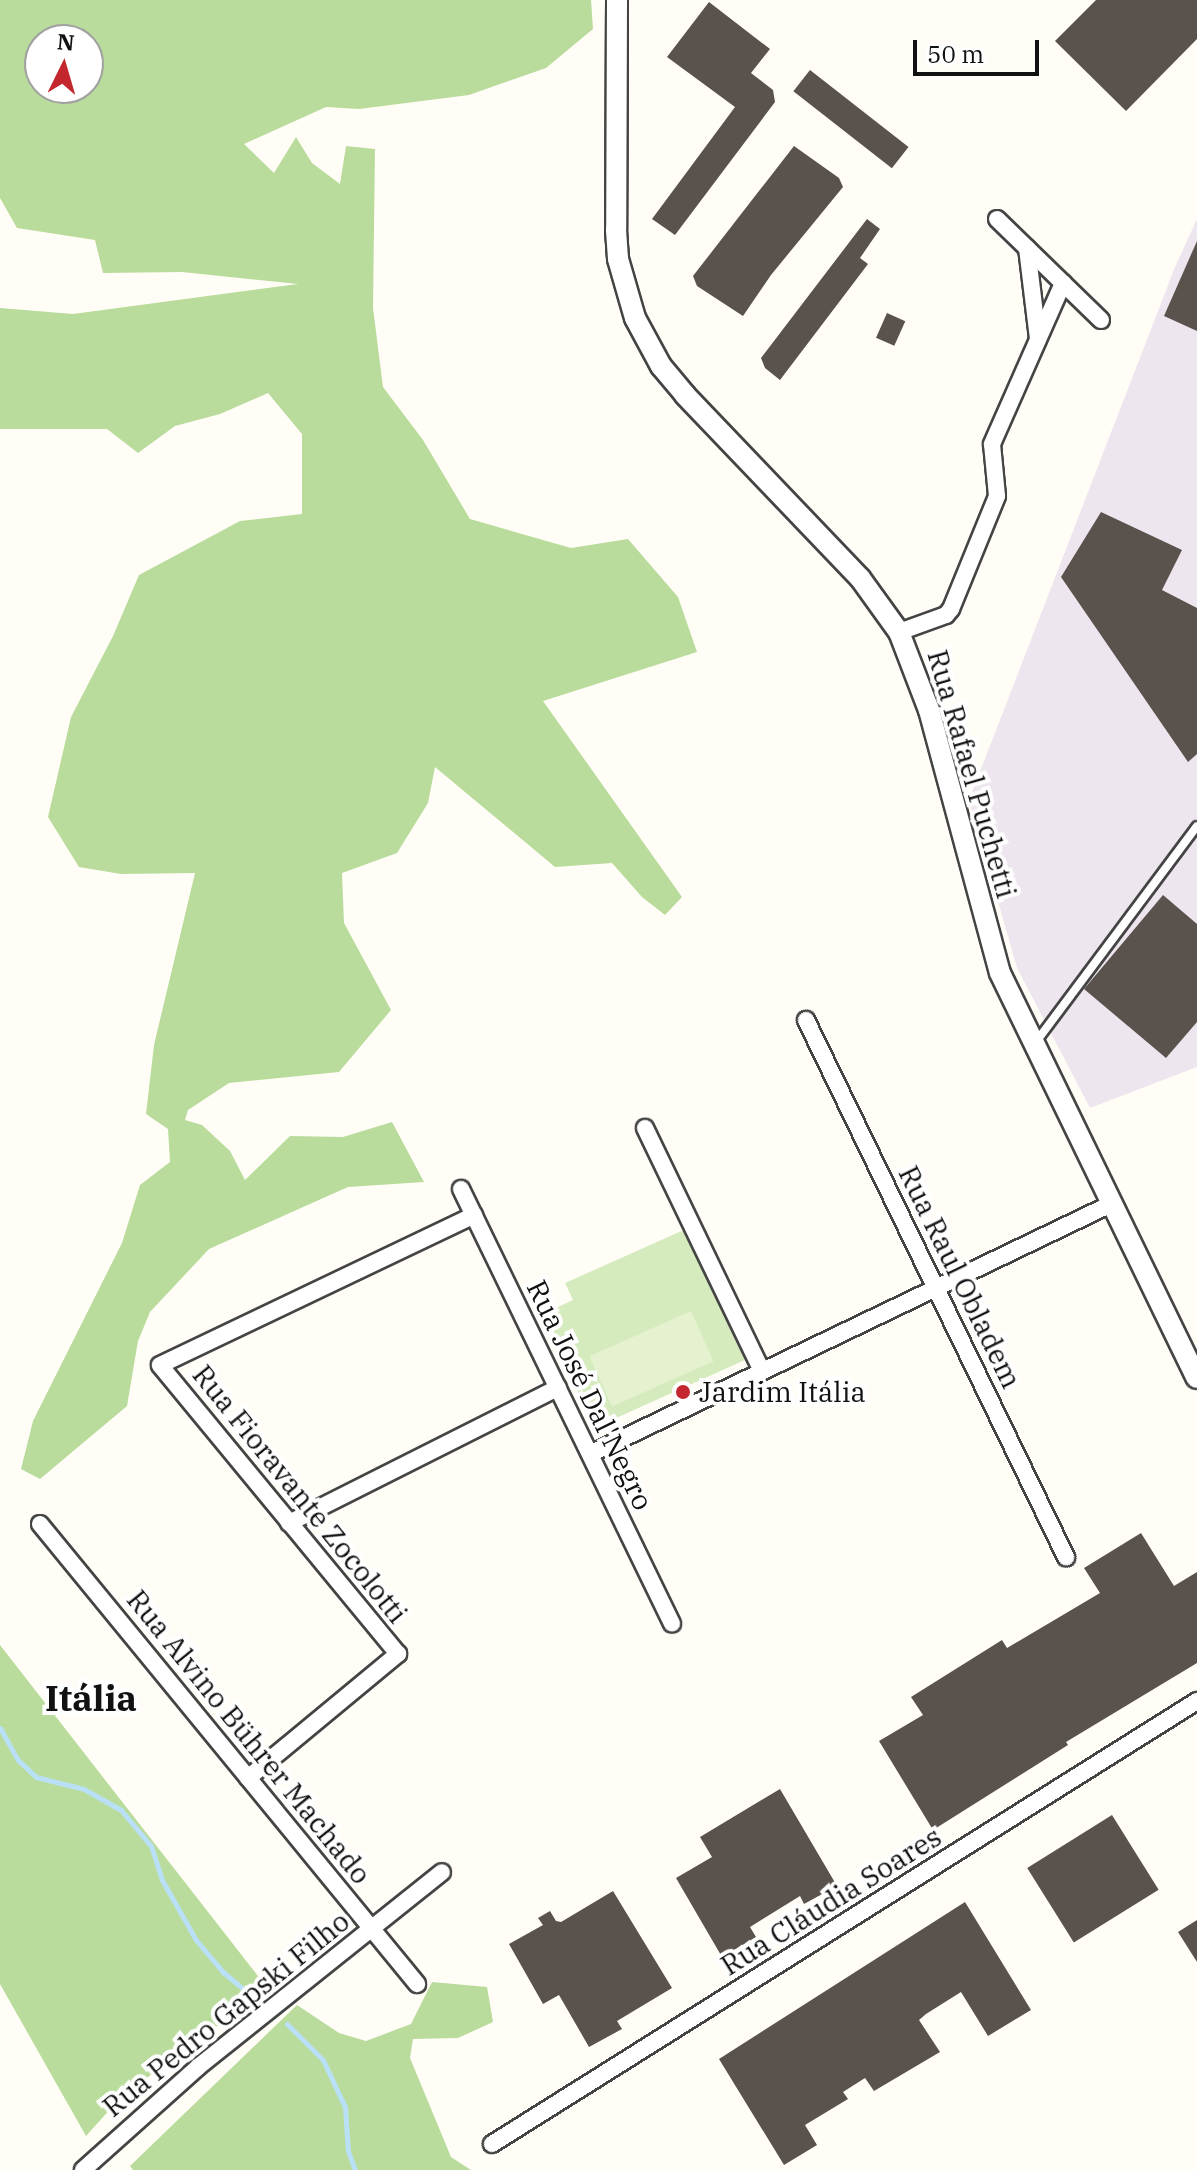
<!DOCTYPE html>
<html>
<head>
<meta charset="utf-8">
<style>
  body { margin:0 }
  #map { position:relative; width:1197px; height:2170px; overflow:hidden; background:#fffdf5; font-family:"IBM Plex Serif",serif }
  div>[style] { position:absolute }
  .industrial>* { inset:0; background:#eee6ef }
  .green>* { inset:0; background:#d5ebbd }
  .forest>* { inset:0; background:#b9dc9c }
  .pitch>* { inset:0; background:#e6f2cf; transform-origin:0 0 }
  .stream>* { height:5px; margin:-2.5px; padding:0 2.5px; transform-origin:2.5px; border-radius:2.5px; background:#b9e0f7 }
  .building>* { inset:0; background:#5a524d; transform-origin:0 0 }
  .roads { filter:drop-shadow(2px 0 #444) drop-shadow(-2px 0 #444) drop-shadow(0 2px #444) drop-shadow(0 -2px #444) }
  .service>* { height:8px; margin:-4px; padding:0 4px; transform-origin:4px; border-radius:4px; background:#fff }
  .minor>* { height:16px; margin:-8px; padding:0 8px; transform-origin:8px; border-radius:8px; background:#fff }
  .tertiary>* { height:20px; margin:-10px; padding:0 10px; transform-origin:10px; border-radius:10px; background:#fff }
  .dots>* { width:22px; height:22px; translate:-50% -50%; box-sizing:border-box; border:4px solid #fff; border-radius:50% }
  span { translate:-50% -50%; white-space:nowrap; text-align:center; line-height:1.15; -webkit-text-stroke:8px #fff; paint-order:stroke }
  .street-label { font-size:28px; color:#111 }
  .poi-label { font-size:28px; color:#111 }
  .left { translate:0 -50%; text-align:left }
  .district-label { font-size:36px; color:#111; font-weight:700 }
  .north { position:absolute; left:24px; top:24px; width:80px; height:80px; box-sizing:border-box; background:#fff; border:2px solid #a0a0a0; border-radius:50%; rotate:5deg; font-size:22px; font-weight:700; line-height:32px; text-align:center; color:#111 }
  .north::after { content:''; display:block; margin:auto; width:28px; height:36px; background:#c4262e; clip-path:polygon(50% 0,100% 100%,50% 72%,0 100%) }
  .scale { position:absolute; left:913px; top:40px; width:126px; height:36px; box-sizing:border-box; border:4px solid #111; border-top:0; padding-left:10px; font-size:24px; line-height:28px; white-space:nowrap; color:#111; -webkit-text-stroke:6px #fff; paint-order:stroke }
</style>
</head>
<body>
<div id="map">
  <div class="industrial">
    <i style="clip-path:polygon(1197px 219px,1197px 1067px,1090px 1108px,1017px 968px,969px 800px,1175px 267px)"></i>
  </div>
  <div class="green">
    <i style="clip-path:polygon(686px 1229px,745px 1360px,594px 1428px,543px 1314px,573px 1300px,565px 1283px)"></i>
  </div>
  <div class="forest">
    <i style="clip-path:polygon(evenodd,0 0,591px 0,593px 29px,546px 68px,469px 95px,359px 109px,326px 107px,244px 144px,274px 173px,296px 137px,312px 163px,340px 184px,346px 146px,375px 149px,373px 308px,383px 387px,423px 440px,470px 519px,571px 548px,628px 539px,678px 597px,697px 652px,543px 701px,682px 897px,665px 915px,642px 897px,612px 863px,555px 867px,435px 767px,428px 803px,397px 853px,342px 873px,344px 923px,391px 1010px,339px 1072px,229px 1083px,188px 1110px,185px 1120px,202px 1125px,230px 1151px,245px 1180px,290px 1136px,343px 1137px,392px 1122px,424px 1182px,348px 1187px,209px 1249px,150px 1312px,138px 1341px,127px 1406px,40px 1479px,21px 1469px,33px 1421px,122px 1243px,140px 1185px,170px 1162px,168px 1129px,146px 1114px,154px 1045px,195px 873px,121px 874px,79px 867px,48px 817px,71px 717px,113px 636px,139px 575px,240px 521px,302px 514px,302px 434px,268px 393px,220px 414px,175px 426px,138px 453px,107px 429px,0 429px,0 308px,73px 314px,298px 284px,182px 272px,103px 273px,95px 240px,17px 228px,0 198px,0 0,88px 40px,88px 88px,40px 88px,40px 40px,88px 40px)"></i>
    <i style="clip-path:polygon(0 1645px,268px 1989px,122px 2096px,86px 2136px,0 1984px)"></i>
    <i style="clip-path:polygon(432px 1982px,487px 1987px,493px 2022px,458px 2038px,413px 2039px,410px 2058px,451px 2157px,471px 2170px,133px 2170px,130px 2166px,297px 2005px,339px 2033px,366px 2041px,411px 2024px)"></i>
  </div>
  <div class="pitch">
    <i style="left:691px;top:1311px;width:55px;height:111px;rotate:66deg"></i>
  </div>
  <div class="stream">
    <i style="left:0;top:1728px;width:37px;rotate:61deg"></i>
    <i style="left:18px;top:1760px;width:25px;rotate:43deg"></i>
    <i style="left:36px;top:1777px;width:49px;rotate:14deg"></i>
    <i style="left:84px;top:1789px;width:43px;rotate:29.6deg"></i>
    <i style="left:121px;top:1810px;width:47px;rotate:50.2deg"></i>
    <i style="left:151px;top:1846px;width:36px;rotate:72deg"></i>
    <i style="left:162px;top:1880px;width:69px;rotate:60.5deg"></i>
    <i style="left:196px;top:1940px;width:42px;rotate:49.8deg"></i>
    <i style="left:223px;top:1972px;width:38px;rotate:40deg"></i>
    <i style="left:287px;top:2024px;width:51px;rotate:45deg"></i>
    <i style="left:323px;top:2060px;width:52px;rotate:64.9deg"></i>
    <i style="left:345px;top:2107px;width:44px;rotate:86.1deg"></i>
    <i style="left:348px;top:2151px;width:20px;rotate:70deg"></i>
  </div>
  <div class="building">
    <i style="clip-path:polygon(1096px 0,1197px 0,1197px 39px,1126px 111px,1055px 41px)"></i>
    <i style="clip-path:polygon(709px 2px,770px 49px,751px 73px,773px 90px,775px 102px,675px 235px,652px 219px,735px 107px,667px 57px)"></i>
    <i style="left:810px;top:70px;width:125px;height:27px;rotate:38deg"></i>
    <i style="clip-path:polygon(794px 146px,839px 178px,843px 187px,771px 275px,743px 316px,697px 286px,693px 276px)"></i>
    <i style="clip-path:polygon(867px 219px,880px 229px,860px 258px,868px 264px,780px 380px,765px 368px,761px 358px)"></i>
    <i style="clip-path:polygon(1197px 241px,1197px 331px,1164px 316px)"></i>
    <i style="left:887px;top:313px;width:20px;height:27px;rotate:24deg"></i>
    <i style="clip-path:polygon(1101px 512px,1182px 550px,1162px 590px,1197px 608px,1197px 754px,1188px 762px,1061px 577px)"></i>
    <i style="clip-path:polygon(1163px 895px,1197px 924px,1197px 1022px,1166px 1058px,1084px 989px)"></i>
    <i style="clip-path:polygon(1141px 1533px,1174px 1586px,1197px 1572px,1197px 1663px,1066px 1742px,1068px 1745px,933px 1830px,879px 1741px,923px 1715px,911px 1697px,1002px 1640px,1007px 1648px,1100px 1593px,1084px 1568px)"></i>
    <i style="clip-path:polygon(780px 1789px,837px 1886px,804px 1904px,800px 1896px,750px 1927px,756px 1937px,722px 1957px,676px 1878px,712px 1857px,700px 1837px)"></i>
    <i style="left:1112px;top:1815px;width:88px;height:100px;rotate:58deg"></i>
    <i style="clip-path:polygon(613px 1891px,672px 1988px,617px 2021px,622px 2029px,589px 2047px,559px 1995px,543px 2004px,509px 1944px,543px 1925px,538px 1918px,550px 1911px,556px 1921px,561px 1922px)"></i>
    <i style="clip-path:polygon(965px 1902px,1031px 2010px,988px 2036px,961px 1992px,926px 2014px,919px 2020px,940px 2052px,874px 2091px,865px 2078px,843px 2092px,848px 2099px,805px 2125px,817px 2145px,784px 2165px,719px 2059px)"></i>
    <i style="clip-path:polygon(1197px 1920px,1197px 1962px,1178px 1932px)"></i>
  </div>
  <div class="roads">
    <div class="service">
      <i style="left:1036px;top:1042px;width:269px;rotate:-53.3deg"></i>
    </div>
    <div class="minor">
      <i style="left:997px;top:219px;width:145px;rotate:44.2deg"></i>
      <i style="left:1027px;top:248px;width:92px;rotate:83.1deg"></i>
      <i style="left:899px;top:632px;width:50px;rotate:-19.9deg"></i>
      <i style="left:946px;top:615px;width:8px;rotate:-50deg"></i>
      <i style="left:951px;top:609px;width:122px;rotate:-67.8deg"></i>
      <i style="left:997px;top:496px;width:52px;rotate:-95.5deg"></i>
      <i style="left:992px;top:444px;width:176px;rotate:-66.2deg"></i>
      <i style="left:806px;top:1020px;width:597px;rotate:64.17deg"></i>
      <i style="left:645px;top:1128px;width:270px;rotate:64.3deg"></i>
      <i style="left:461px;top:1189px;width:483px;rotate:64.1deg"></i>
      <i style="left:590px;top:1454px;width:578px;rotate:-25.63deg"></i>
      <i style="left:289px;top:1523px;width:301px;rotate:-26.7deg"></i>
      <i style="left:40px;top:1524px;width:595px;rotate:50.66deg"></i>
      <i style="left:248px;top:1778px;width:195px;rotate:-39.6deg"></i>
      <i style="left:398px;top:1654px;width:374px;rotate:-129.5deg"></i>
      <i style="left:160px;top:1365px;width:348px;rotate:-25.5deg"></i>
      <i style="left:492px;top:2144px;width:833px;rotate:-32.14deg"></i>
      <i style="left:83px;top:2170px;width:154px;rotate:-41.8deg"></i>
      <i style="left:198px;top:2067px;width:312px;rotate:-38.6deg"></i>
    </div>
    <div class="tertiary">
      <i style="left:617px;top:0;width:230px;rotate:90.2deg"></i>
      <i style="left:616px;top:230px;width:29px;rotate:86deg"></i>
      <i style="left:618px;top:259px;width:61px;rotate:73.9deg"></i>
      <i style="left:635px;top:318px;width:55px;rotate:61.6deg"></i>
      <i style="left:661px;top:366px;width:38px;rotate:50deg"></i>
      <i style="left:685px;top:395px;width:253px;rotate:46.3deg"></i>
      <i style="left:860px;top:578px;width:67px;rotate:54.2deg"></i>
      <i style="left:899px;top:632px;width:84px;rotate:69deg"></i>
      <i style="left:929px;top:710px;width:272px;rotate:74.9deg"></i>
      <i style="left:1000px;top:973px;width:450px;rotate:64.1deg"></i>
    </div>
  </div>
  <div class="dots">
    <i style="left:683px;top:1392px;background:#c4262e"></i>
  </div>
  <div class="street-label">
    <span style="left:972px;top:774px;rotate:74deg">Rua Rafael Puchetti</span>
    <span style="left:960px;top:1277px;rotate:64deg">Rua Raul Obladem</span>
    <span style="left:590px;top:1395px;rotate:64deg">Rua José Dal'Negro</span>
    <span style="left:300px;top:1494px;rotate:51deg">Rua Fioravante Zocolotti</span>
    <span style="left:249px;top:1737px;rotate:51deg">Rua Alvino Bührer Machado</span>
    <span style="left:831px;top:1901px;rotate:-32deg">Rua Cláudia Soares</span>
    <span style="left:226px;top:2014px;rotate:-39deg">Rua Pedro Gapski Filho</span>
  </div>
  <div class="poi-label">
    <span class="left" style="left:699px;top:1392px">Jardim Itália</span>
  </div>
  <div class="district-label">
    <span style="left:91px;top:1698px">Itália</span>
  </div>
  <div class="north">N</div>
  <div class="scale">50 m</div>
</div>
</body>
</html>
